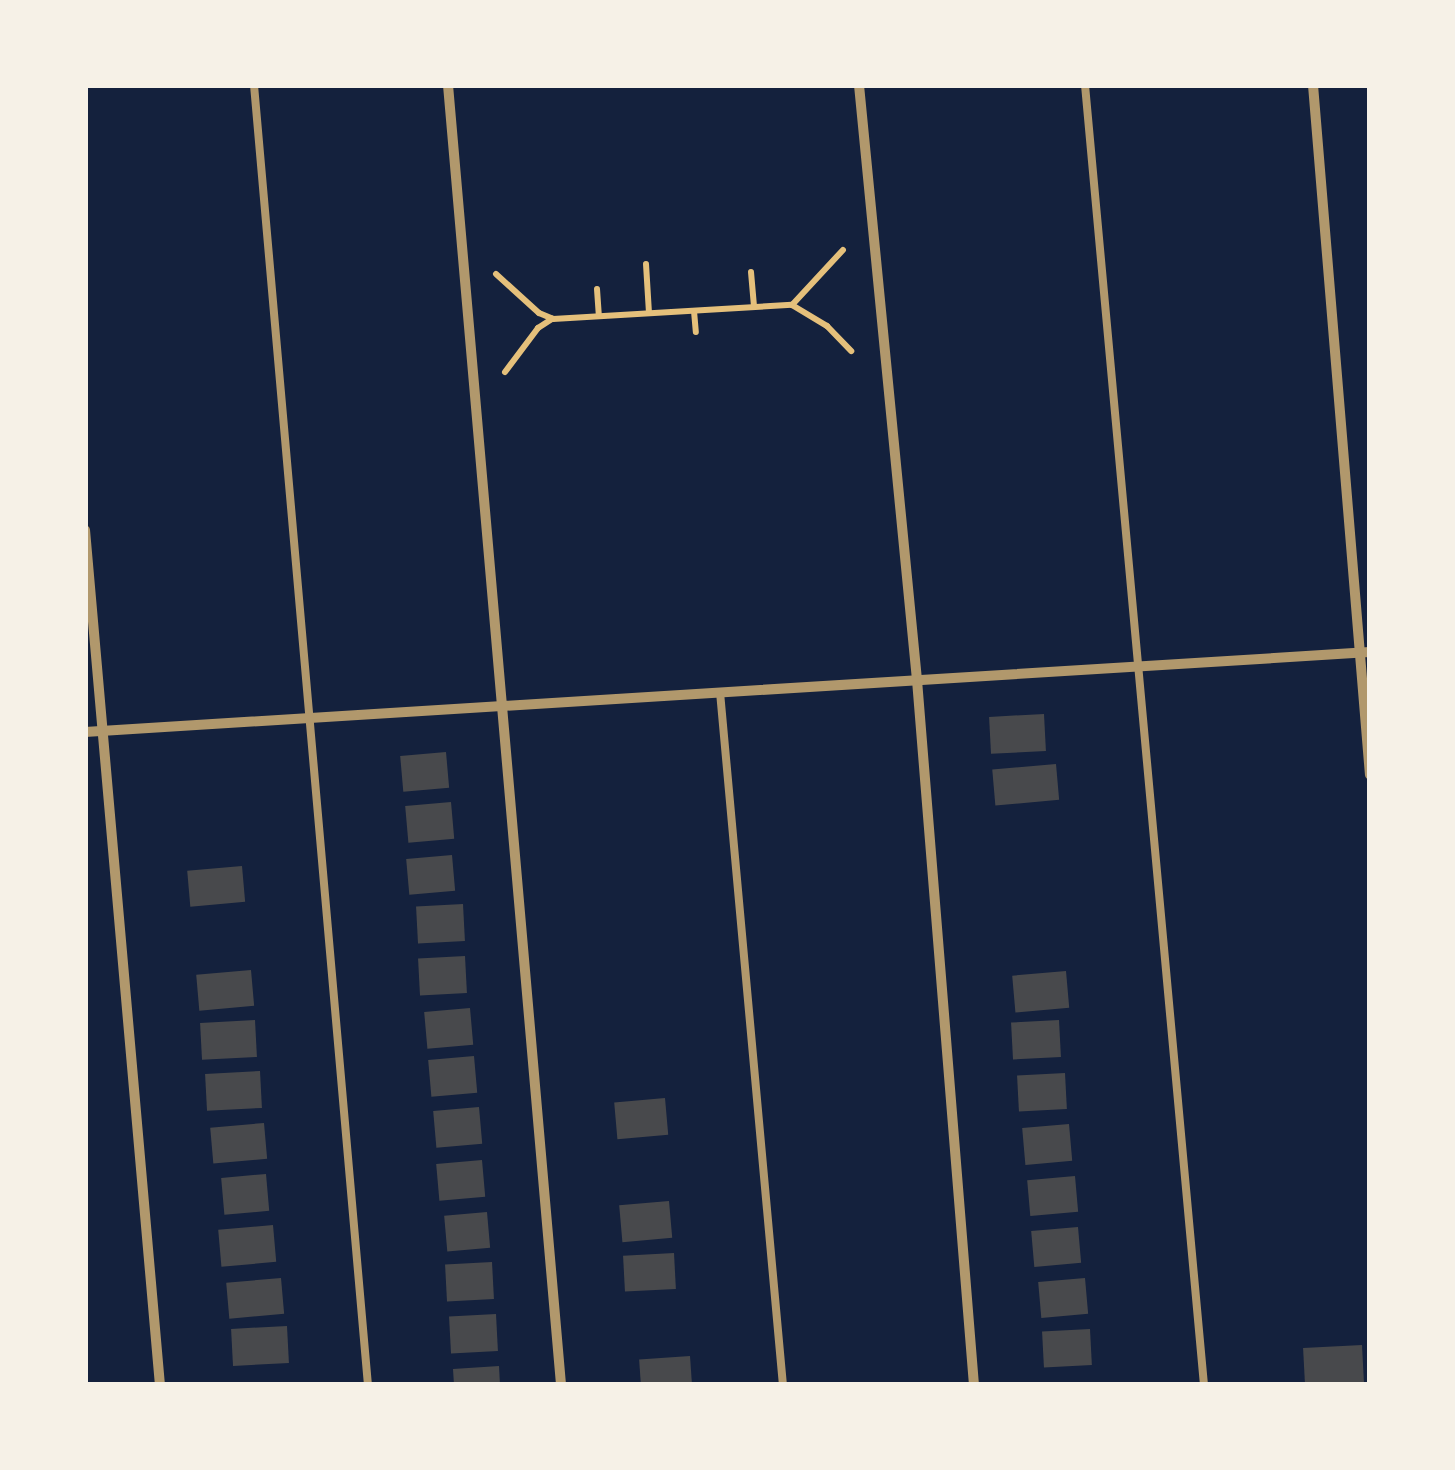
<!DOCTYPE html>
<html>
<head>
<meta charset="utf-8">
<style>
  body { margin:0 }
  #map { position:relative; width:1455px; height:1470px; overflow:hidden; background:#14213d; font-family:"Asap Condensed",sans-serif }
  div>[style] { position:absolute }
  .building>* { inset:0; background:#48494c; transform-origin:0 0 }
  .path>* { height:6px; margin:-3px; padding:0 3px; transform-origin:3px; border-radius:3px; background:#e5c07b }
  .service>* { height:8px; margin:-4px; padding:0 4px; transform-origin:4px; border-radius:4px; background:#b1986c }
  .minor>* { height:10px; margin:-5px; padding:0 5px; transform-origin:5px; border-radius:5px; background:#b1986c }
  span { translate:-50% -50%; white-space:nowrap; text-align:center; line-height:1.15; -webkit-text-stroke:10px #f6f1e7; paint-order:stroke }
  .frame { position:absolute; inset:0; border:88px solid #f6f1e7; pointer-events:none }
</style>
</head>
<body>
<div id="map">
  <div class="building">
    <i style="left:1044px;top:714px;width:37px;height:55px;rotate:87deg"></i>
    <i style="left:446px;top:752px;width:36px;height:46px;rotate:85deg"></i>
    <i style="left:1056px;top:764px;width:36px;height:64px;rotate:85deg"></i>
    <i style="left:451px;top:802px;width:37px;height:46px;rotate:85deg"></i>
    <i style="left:452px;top:855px;width:36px;height:46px;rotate:85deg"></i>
    <i style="left:242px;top:866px;width:36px;height:55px;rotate:85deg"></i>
    <i style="left:463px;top:904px;width:37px;height:47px;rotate:87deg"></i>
    <i style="left:465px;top:956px;width:37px;height:47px;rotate:87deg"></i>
    <i style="left:251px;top:970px;width:36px;height:55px;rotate:85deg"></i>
    <i style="left:1066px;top:971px;width:37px;height:54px;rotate:85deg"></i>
    <i style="left:470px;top:1008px;width:37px;height:46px;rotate:85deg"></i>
    <i style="left:255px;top:1020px;width:37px;height:55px;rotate:87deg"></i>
    <i style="left:1059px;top:1020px;width:37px;height:48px;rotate:87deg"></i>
    <i style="left:474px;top:1056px;width:37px;height:46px;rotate:85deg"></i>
    <i style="left:260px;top:1071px;width:37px;height:55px;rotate:87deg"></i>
    <i style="left:1065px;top:1073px;width:36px;height:48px;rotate:87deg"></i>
    <i style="left:665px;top:1098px;width:37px;height:51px;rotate:85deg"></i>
    <i style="left:479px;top:1107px;width:37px;height:46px;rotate:85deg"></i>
    <i style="left:264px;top:1123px;width:36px;height:54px;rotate:85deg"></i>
    <i style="left:1069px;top:1124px;width:37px;height:47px;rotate:85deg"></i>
    <i style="left:482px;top:1160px;width:37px;height:46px;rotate:85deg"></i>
    <i style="left:266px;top:1174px;width:37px;height:45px;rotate:85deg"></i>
    <i style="left:1075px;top:1176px;width:36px;height:48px;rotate:85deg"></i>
    <i style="left:669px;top:1201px;width:37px;height:50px;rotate:85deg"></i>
    <i style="left:487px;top:1212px;width:36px;height:43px;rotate:85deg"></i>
    <i style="left:273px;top:1225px;width:37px;height:55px;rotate:85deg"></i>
    <i style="left:1078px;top:1227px;width:36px;height:47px;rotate:85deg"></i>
    <i style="left:674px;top:1253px;width:36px;height:51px;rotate:87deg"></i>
    <i style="left:492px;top:1262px;width:37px;height:47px;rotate:87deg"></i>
    <i style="left:281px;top:1278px;width:36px;height:55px;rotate:85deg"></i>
    <i style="left:1085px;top:1278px;width:36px;height:47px;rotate:85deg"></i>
    <i style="left:496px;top:1314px;width:37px;height:47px;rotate:87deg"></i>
    <i style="left:287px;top:1326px;width:37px;height:56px;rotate:87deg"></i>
    <i style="left:1090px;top:1329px;width:36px;height:48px;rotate:87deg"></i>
    <i style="left:1362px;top:1345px;width:37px;height:59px;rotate:87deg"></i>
    <i style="left:690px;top:1356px;width:29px;height:51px;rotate:86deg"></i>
    <i style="clip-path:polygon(499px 1366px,500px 1385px,454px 1385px,453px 1369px)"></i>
  </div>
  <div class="path">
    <i style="left:646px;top:264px;width:49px;rotate:86.5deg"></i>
    <i style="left:751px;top:272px;width:35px;rotate:85deg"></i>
    <i style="left:496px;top:274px;width:58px;rotate:42.2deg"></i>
    <i style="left:539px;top:313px;width:15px;rotate:23deg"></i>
    <i style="left:553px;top:319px;width:239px;rotate:-3.4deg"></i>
    <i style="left:792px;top:305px;width:75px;rotate:-47.2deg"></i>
    <i style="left:597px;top:289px;width:27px;rotate:86deg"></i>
    <i style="left:792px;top:305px;width:41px;rotate:31deg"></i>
    <i style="left:827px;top:326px;width:35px;rotate:46deg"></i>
    <i style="left:694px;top:311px;width:21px;rotate:85deg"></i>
    <i style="left:505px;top:372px;width:55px;rotate:-53.1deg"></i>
    <i style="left:538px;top:328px;width:17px;rotate:-33deg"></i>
  </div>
  <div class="service">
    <i style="left:254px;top:85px;width:1305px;rotate:84.99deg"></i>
    <i style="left:1085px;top:85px;width:1305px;rotate:84.77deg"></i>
    <i style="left:720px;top:692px;width:696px;rotate:84.81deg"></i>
  </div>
  <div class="minor">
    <i style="left:448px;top:85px;width:1305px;rotate:85.03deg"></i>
    <i style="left:859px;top:85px;width:598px;rotate:84.43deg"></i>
    <i style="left:917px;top:680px;width:707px;rotate:85.38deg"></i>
    <i style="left:1313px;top:85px;width:692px;rotate:85.28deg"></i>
    <i style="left:85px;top:530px;width:858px;rotate:84.99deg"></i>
    <i style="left:85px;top:732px;width:1287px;rotate:-3.56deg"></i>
  </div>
  <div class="frame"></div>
</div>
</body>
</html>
